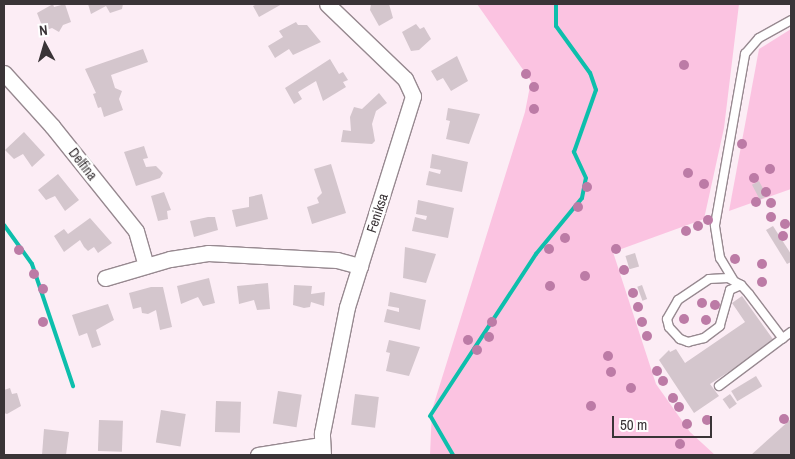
<!DOCTYPE html>
<html>
<head>
<meta charset="utf-8">
<style>
  body { margin:0 }
  #map { position:relative; width:795px; height:459px; overflow:hidden; background:#fcedf5; font-family:"Archivo Narrow",sans-serif }
  div>[style] { position:absolute }
  .green>* { inset:0; background:#fbc3e1 }
  .stream>* { height:4px; margin:-2px; padding:0 2px; transform-origin:2px; border-radius:2px; background:#0dbfac }
  .building>* { inset:0; background:#d4c6cd; transform-origin:0 0 }
  .roads { filter:drop-shadow(1px 0 #978990) drop-shadow(-1px 0 #978990) drop-shadow(0 1px #978990) drop-shadow(0 -1px #978990) }
  .service>* { height:8px; margin:-4px; padding:0 4px; transform-origin:4px; border-radius:4px; background:#fff }
  .minor>* { height:15px; margin:-7.5px; padding:0 7.5px; transform-origin:7.5px; border-radius:7.5px; background:#fff }
  .trees>* { width:10px; height:10px; margin:-5px; border-radius:50%; background:#bc7ba6 }
  span { translate:-50% -50%; white-space:nowrap; text-align:center; line-height:1.15; -webkit-text-stroke:5px #fff; paint-order:stroke }
  .street-label { font-size:14px; color:#3a3437 }
  .frame { position:absolute; inset:0; border:5px solid #3a3437; pointer-events:none }
  .north { position:absolute; left:20px; top:20px; width:50px; height:50px; -webkit-text-stroke:4px #fff; paint-order:stroke; rotate:354deg; font-size:14px; font-weight:700; line-height:20px; text-align:center; color:#3a3437 }
  .north::after { content:''; display:block; margin:auto; width:18px; height:22px; background:#3a3437; clip-path:polygon(50% 0,100% 100%,50% 72%,0 100%) }
  .scale { position:absolute; left:612px; top:416px; width:100px; height:22px; box-sizing:border-box; border:2px solid #3a3437; border-top:0; padding-left:6px; font-size:15px; line-height:18px; white-space:nowrap; color:#3a3437; -webkit-text-stroke:4px #fff; paint-order:stroke }
</style>
</head>
<body>
<div id="map">
  <div class="green">
    <i style="clip-path:polygon(477px 4px,739px 4px,724px 128px,704px 219px,613px 252px,656px 384px,690px 432px,715px 455px,430px 455px,432px 410px,525px 112px,531px 81px)"></i>
    <i style="clip-path:polygon(791px 29px,791px 189px,729px 211px,759px 49px)"></i>
  </div>
  <div class="stream">
    <i style="left:4px;top:225px;width:48px;rotate:54.3deg"></i>
    <i style="left:32px;top:264px;width:129px;rotate:71.4deg"></i>
    <i style="left:430px;top:416px;width:194px;rotate:-56.8deg"></i>
    <i style="left:536px;top:254px;width:72px;rotate:-50.6deg"></i>
    <i style="left:582px;top:198px;width:20px;rotate:-79deg"></i>
    <i style="left:586px;top:178px;width:29px;rotate:-115deg"></i>
    <i style="left:574px;top:152px;width:66px;rotate:-70.5deg"></i>
    <i style="left:596px;top:90px;width:18px;rotate:-109deg"></i>
    <i style="left:590px;top:73px;width:58px;rotate:-125.9deg"></i>
    <i style="left:556px;top:26px;width:22px;rotate:-90deg"></i>
    <i style="left:431px;top:417px;width:44px;rotate:59.9deg"></i>
  </div>
  <div class="building">
    <i style="clip-path:polygon(53px 4px,54px 7px,65px 4px,71px 22px,63px 25px,59px 32px,52px 28px,44px 31px,37px 13px)"></i>
    <i style="clip-path:polygon(88px 4px,123px 4px,122px 9px,110px 13px,106px 6px,91px 14px)"></i>
    <i style="clip-path:polygon(257px 4px,282px 4px,259px 17px,253px 6px)"></i>
    <i style="clip-path:polygon(371px 4px,389px 4px,393px 18px,379px 26px,370px 10px)"></i>
    <i style="clip-path:polygon(296px 22px,298px 25px,307px 25px,321px 42px,293px 55px,289px 49px,275px 58px,268px 46px,283px 37px,279px 31px)"></i>
    <i style="clip-path:polygon(416px 24px,420px 29px,424px 27px,431px 39px,419px 50px,411px 51px,402px 32px)"></i>
    <i style="clip-path:polygon(143px 49px,148px 62px,111px 75px,115px 88px,122px 91px,119px 99px,123px 110px,104px 117px,101px 107px,98px 108px,93px 94px,96px 93px,85px 69px)"></i>
    <i style="clip-path:polygon(457px 56px,468px 81px,451px 91px,443px 78px,437px 81px,431px 71px)"></i>
    <i style="clip-path:polygon(330px 59px,339px 74px,343px 72px,348px 80px,343px 82px,346px 87px,323px 101px,316px 81px,298px 92px,302px 99px,294px 104px,285px 88px)"></i>
    <i style="clip-path:polygon(379px 93px,387px 103px,376px 111px,372px 124px,375px 141px,372px 144px,341px 142px,343px 130px,351px 131px,350px 117px,354px 107px,362px 109px)"></i>
    <i style="clip-path:polygon(448px 108px,480px 114px,469px 144px,446px 139px,450px 121px,446px 120px)"></i>
    <i style="clip-path:polygon(24px 132px,45px 155px,32px 167px,23px 154px,14px 159px,5px 150px)"></i>
    <i style="clip-path:polygon(144px 146px,148px 158px,143px 159px,146px 167px,156px 166px,163px 173px,160px 178px,136px 186px,124px 152px)"></i>
    <i style="clip-path:polygon(432px 154px,468px 162px,462px 192px,426px 185px,429px 171px,440px 174px,441px 170px,430px 168px)"></i>
    <i style="clip-path:polygon(331px 164px,346px 213px,312px 224px,307px 207px,319px 203px,317px 198px,322px 193px,314px 169px)"></i>
    <i style="clip-path:polygon(58px 174px,79px 200px,65px 211px,55px 196px,46px 200px,38px 190px)"></i>
    <i style="left:759px;top:181px;width:17px;height:8px;rotate:62deg"></i>
    <i style="clip-path:polygon(164px 192px,171px 210px,167px 211px,168px 219px,158px 221px,151px 196px)"></i>
    <i style="clip-path:polygon(262px 194px,268px 219px,236px 227px,232px 210px,249px 207px,249px 197px)"></i>
    <i style="clip-path:polygon(418px 200px,454px 208px,448px 238px,412px 231px,415px 217px,426px 220px,427px 216px,416px 214px)"></i>
    <i style="clip-path:polygon(208px 217px,215px 217px,218px 230px,194px 237px,190px 221px)"></i>
    <i style="clip-path:polygon(90px 218px,112px 243px,98px 253px,94px 247px,88px 251px,84px 247px,80px 240px,64px 252px,54px 236px,64px 229px,68px 234px)"></i>
    <i style="clip-path:polygon(773px 226px,791px 254px,791px 262px,787px 264px,766px 230px)"></i>
    <i style="clip-path:polygon(405px 247px,436px 254px,426px 283px,403px 278px)"></i>
    <i style="left:635px;top:253px;width:14px;height:10px;rotate:73deg"></i>
    <i style="clip-path:polygon(209px 278px,215px 303px,203px 306px,198px 297px,181px 304px,177px 286px)"></i>
    <i style="clip-path:polygon(268px 283px,270px 309px,257px 310px,254px 300px,239px 304px,237px 286px)"></i>
    <i style="clip-path:polygon(294px 285px,312px 286px,311px 294px,325px 292px,324px 306px,311px 302px,310px 307px,304px 308px,293px 305px)"></i>
    <i style="left:642px;top:285px;width:15px;height:5px;rotate:70deg"></i>
    <i style="clip-path:polygon(151px 287px,163px 287px,172px 327px,160px 330px,156px 310px,148px 314px,142px 313px,141px 307px,133px 309px,129px 293px)"></i>
    <i style="clip-path:polygon(390px 292px,426px 300px,420px 330px,384px 322px,387px 309px,399px 312px,399px 308px,388px 306px)"></i>
    <i style="clip-path:polygon(742px 296px,775px 342px,710px 384px,719px 396px,694px 413px,659px 360px,669px 350px,670px 352px,676px 349px,685px 363px,745px 322px,732px 303px)"></i>
    <i style="clip-path:polygon(108px 304px,114px 320px,96px 330px,101px 345px,92px 348px,87px 333px,79px 336px,72px 315px)"></i>
    <i style="clip-path:polygon(389px 340px,420px 347px,409px 376px,386px 371px,390px 353px,386px 352px)"></i>
    <i style="left:756px;top:376px;width:12px;height:29px;rotate:59deg"></i>
    <i style="clip-path:polygon(10px 388px,12px 394px,17px 393px,21px 406px,7px 414px,4px 413px,4px 390px)"></i>
    <i style="left:278px;top:391px;width:24px;height:33px;rotate:9deg"></i>
    <i style="left:355px;top:394px;width:24px;height:31px;rotate:7deg"></i>
    <i style="left:730px;top:394px;width:12px;height:9px;rotate:55deg"></i>
    <i style="left:216px;top:401px;width:25px;height:31px;rotate:2deg"></i>
    <i style="left:161px;top:410px;width:25px;height:33px;rotate:9deg"></i>
    <i style="clip-path:polygon(791px 419px,791px 455px,751px 455px)"></i>
    <i style="left:99px;top:420px;width:24px;height:31px;rotate:2deg"></i>
    <i style="clip-path:polygon(44px 429px,69px 432px,66px 455px,42px 455px)"></i>
  </div>
  <div class="roads">
    <div class="service">
      <i style="left:734px;top:281px;width:27px;rotate:-121deg"></i>
      <i style="left:720px;top:258px;width:33px;rotate:-99deg"></i>
      <i style="left:715px;top:225px;width:174px;rotate:-80deg"></i>
      <i style="left:745px;top:54px;width:21px;rotate:-49deg"></i>
      <i style="left:759px;top:38px;width:37px;rotate:-29deg"></i>
      <i style="left:741px;top:285px;width:12px;rotate:156deg"></i>
      <i style="left:730px;top:290px;width:37px;rotate:106deg"></i>
      <i style="left:720px;top:326px;width:20px;rotate:143deg"></i>
      <i style="left:704px;top:338px;width:16px;rotate:166deg"></i>
      <i style="left:688px;top:342px;width:9px;rotate:-159deg"></i>
      <i style="left:680px;top:339px;width:16px;rotate:-133deg"></i>
      <i style="left:669px;top:327px;width:8px;rotate:-104deg"></i>
      <i style="left:667px;top:319px;width:22px;rotate:-60deg"></i>
      <i style="left:678px;top:300px;width:37px;rotate:-34deg"></i>
      <i style="left:709px;top:279px;width:19px;rotate:-3deg"></i>
      <i style="left:728px;top:278px;width:15px;rotate:28deg"></i>
      <i style="left:741px;top:285px;width:12px;rotate:48deg"></i>
      <i style="left:749px;top:294px;width:56px;rotate:52.9deg"></i>
      <i style="left:719px;top:386px;width:90px;rotate:-36.9deg"></i>
    </div>
    <div class="minor">
      <i style="left:4px;top:73px;width:72px;rotate:47.8deg"></i>
      <i style="left:52px;top:126px;width:134px;rotate:51.3deg"></i>
      <i style="left:136px;top:231px;width:36px;rotate:74deg"></i>
      <i style="left:105px;top:278px;width:68px;rotate:-16.3deg"></i>
      <i style="left:170px;top:259px;width:38px;rotate:-9deg"></i>
      <i style="left:208px;top:253px;width:129px;rotate:3.1deg"></i>
      <i style="left:337px;top:260px;width:24px;rotate:15deg"></i>
      <i style="left:258px;top:455px;width:64px;rotate:-9deg"></i>
      <i style="left:323px;top:455px;width:22px;rotate:-93deg"></i>
      <i style="left:322px;top:433px;width:128px;rotate:-78.8deg"></i>
      <i style="left:347px;top:307px;width:221px;rotate:-72.6deg"></i>
      <i style="left:413px;top:96px;width:19px;rotate:-115deg"></i>
      <i style="left:405px;top:79px;width:108px;rotate:-136.1deg"></i>
    </div>
  </div>
  <div class="trees">
    <i style="left:684px;top:65px"></i>
    <i style="left:526px;top:74px"></i>
    <i style="left:534px;top:87px"></i>
    <i style="left:534px;top:109px"></i>
    <i style="left:742px;top:144px"></i>
    <i style="left:770px;top:169px"></i>
    <i style="left:688px;top:173px"></i>
    <i style="left:754px;top:178px"></i>
    <i style="left:704px;top:184px"></i>
    <i style="left:587px;top:187px"></i>
    <i style="left:766px;top:192px"></i>
    <i style="left:756px;top:202px"></i>
    <i style="left:771px;top:203px"></i>
    <i style="left:578px;top:207px"></i>
    <i style="left:771px;top:217px"></i>
    <i style="left:708px;top:220px"></i>
    <i style="left:785px;top:224px"></i>
    <i style="left:698px;top:226px"></i>
    <i style="left:686px;top:231px"></i>
    <i style="left:783px;top:236px"></i>
    <i style="left:565px;top:238px"></i>
    <i style="left:549px;top:249px"></i>
    <i style="left:616px;top:249px"></i>
    <i style="left:19px;top:250px"></i>
    <i style="left:735px;top:259px"></i>
    <i style="left:762px;top:264px"></i>
    <i style="left:624px;top:270px"></i>
    <i style="left:34px;top:274px"></i>
    <i style="left:585px;top:276px"></i>
    <i style="left:762px;top:282px"></i>
    <i style="left:550px;top:286px"></i>
    <i style="left:43px;top:289px"></i>
    <i style="left:633px;top:293px"></i>
    <i style="left:702px;top:303px"></i>
    <i style="left:715px;top:305px"></i>
    <i style="left:638px;top:307px"></i>
    <i style="left:684px;top:319px"></i>
    <i style="left:706px;top:320px"></i>
    <i style="left:43px;top:322px"></i>
    <i style="left:492px;top:322px"></i>
    <i style="left:642px;top:322px"></i>
    <i style="left:647px;top:336px"></i>
    <i style="left:489px;top:337px"></i>
    <i style="left:468px;top:340px"></i>
    <i style="left:477px;top:350px"></i>
    <i style="left:608px;top:356px"></i>
    <i style="left:657px;top:371px"></i>
    <i style="left:611px;top:372px"></i>
    <i style="left:663px;top:381px"></i>
    <i style="left:631px;top:388px"></i>
    <i style="left:673px;top:398px"></i>
    <i style="left:591px;top:406px"></i>
    <i style="left:679px;top:407px"></i>
    <i style="left:784px;top:419px"></i>
    <i style="left:707px;top:420px"></i>
    <i style="left:687px;top:424px"></i>
    <i style="left:680px;top:444px"></i>
  </div>
  <div class="street-label">
    <span style="left:83px;top:164px;rotate:52deg">Delfina</span>
    <span style="left:377px;top:213px;rotate:-72deg">Feniksa</span>
  </div>
  <div class="frame"></div>
  <div class="north">N</div>
  <div class="scale">50 m</div>
</div>
</body>
</html>
